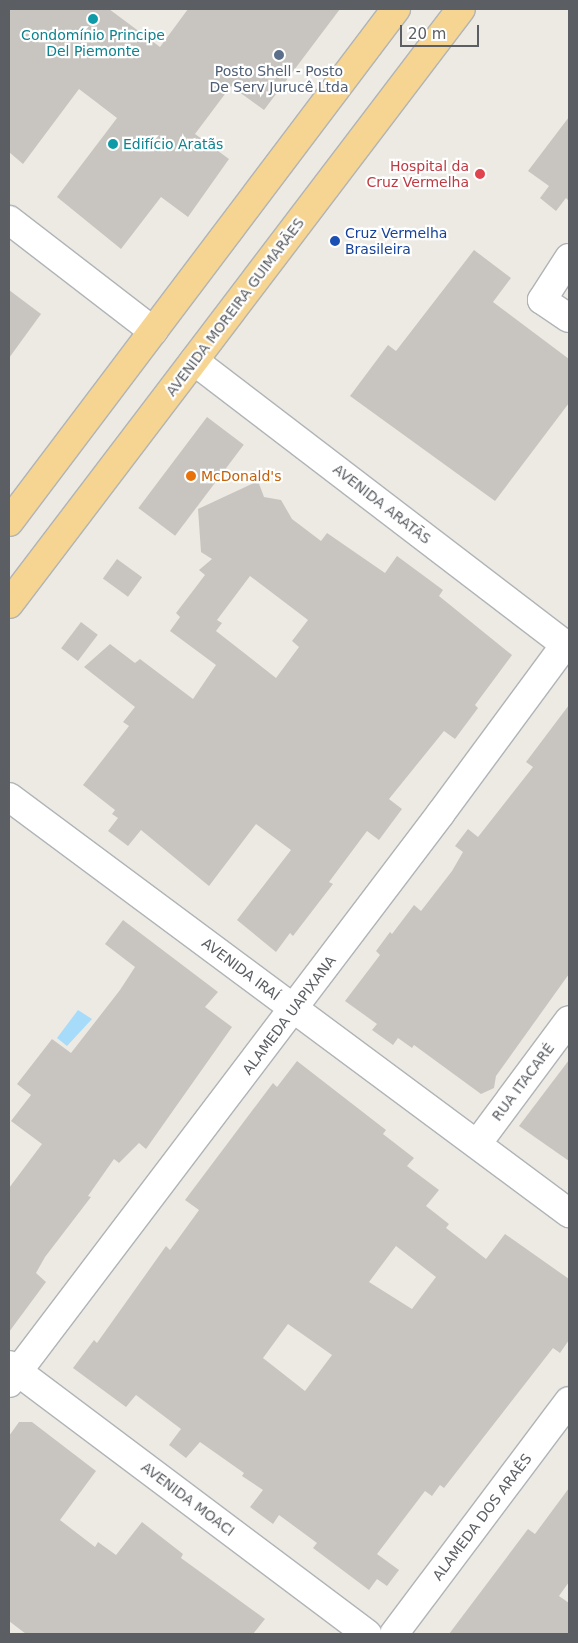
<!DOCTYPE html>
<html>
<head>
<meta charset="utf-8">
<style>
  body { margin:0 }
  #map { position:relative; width:578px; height:1643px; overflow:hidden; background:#edeae3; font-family:"DejaVu Sans",sans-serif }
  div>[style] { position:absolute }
  .water>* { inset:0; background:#a6dcfa }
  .building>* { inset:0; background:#c8c5c0; transform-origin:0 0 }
  .roads { filter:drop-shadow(1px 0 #b0b4b7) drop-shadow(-1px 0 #b0b4b7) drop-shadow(0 1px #b0b4b7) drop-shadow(0 -1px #b0b4b7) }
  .minor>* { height:28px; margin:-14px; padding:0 14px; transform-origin:14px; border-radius:14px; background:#fff }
  .highway>* { height:28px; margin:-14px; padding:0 14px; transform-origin:14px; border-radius:14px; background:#f6d491 }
  .dots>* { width:14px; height:14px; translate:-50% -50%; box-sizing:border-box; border:2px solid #fff; border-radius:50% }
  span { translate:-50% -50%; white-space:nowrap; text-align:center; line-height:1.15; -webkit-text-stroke:4.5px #fff; paint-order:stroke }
  .culture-label { font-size:14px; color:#0d838f }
  .left { translate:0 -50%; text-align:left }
  .service-label { font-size:14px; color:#4e5e75 }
  .health-label { font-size:14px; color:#be3a42 }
  .right { translate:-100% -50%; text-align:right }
  .transit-label { font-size:14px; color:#164399 }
  .street-label { font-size:14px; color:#5b5f63 }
  .food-label { font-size:14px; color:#c56008 }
  .frame { position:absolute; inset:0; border:10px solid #5b5f63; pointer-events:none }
  .scale { position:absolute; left:400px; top:25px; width:79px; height:22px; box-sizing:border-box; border:2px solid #5b5f63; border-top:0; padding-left:6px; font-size:15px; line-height:18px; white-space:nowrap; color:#5b5f63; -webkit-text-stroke:4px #fff; paint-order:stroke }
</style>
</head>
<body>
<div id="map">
  <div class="water">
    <i style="clip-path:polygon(78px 1010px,92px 1019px,67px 1046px,57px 1038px)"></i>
  </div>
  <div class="building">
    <i style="clip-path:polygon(9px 9px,109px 9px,160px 47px,188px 9px,340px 9px,264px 110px,231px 86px,195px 134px,229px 159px,188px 217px,161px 197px,121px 249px,57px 197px,117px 118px,79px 89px,23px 164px,9px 152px)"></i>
    <i style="clip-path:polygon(569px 117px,569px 201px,566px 198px,556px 211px,540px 198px,549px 186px,528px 171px)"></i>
    <i style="clip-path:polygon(474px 250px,511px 278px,493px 302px,569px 359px,569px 403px,495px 501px,350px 396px,388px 345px,396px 351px)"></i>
    <i style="clip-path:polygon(9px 290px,41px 314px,9px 358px)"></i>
    <i style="left:207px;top:417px;width:46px;height:114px;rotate:37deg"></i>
    <i style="clip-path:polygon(evenodd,258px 481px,264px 497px,281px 500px,292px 519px,321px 541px,327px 533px,385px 573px,397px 556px,443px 590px,439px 596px,512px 655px,475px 705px,478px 708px,455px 739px,444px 731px,389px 799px,402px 809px,379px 840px,367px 831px,329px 882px,333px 884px,293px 936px,290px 933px,276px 952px,237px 920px,291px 850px,256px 824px,209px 886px,141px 830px,128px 846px,108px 831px,118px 818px,112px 814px,115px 810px,83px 785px,129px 726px,123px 722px,135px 707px,84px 667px,110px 644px,135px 663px,140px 659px,193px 699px,216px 665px,170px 631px,180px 617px,176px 613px,205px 575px,199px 570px,212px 559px,201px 552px,198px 509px,258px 481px,250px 576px,308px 620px,292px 641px,299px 647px,276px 678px,216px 631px,222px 623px,217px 620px,250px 576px)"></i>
    <i style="left:117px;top:559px;width:31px;height:24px;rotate:36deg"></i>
    <i style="left:81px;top:622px;width:21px;height:33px;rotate:37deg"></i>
    <i style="clip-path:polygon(569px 705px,569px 974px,496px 1076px,494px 1088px,481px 1094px,414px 1045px,412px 1048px,398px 1038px,393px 1045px,372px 1030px,377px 1024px,345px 1001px,380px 955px,376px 951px,390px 932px,392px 934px,414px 905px,421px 911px,452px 871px,463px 852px,455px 846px,468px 829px,478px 837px,533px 767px,526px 762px)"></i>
    <i style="clip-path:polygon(123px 920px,218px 992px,205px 1007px,232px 1027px,146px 1149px,139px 1143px,119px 1163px,114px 1159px,88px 1196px,91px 1197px,45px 1257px,36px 1273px,46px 1282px,9px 1332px,9px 1188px,42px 1144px,11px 1121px,31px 1095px,17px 1084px,52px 1039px,71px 1053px,120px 990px,135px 967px,105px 944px)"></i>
    <i style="clip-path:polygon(569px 1060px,569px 1161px,519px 1126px)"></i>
    <i style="clip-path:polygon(evenodd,297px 1061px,386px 1130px,383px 1134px,414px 1158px,407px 1166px,439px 1190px,426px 1206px,449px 1224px,446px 1228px,486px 1259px,505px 1234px,569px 1279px,569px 1340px,560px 1353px,553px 1348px,444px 1488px,440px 1485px,432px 1496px,425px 1491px,377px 1554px,399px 1570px,387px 1586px,377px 1579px,369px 1590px,313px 1548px,317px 1543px,279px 1515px,273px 1524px,250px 1507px,263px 1490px,242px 1476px,244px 1473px,200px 1442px,186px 1458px,169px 1445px,181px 1429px,136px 1395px,126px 1407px,73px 1368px,94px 1340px,97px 1343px,166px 1246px,170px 1250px,194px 1217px,199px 1210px,185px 1200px,273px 1083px,277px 1087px,297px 1061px,396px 1246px,436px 1277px,412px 1309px,369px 1282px,396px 1246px,297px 1061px,288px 1324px,332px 1355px,305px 1391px,263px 1358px,288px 1324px)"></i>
    <i style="clip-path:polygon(19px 1422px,32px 1422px,96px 1471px,60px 1520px,95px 1547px,98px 1542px,116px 1555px,142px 1522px,183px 1554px,181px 1558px,265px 1619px,253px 1634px,26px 1634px,9px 1621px,9px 1436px)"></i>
    <i style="clip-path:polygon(569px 1488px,569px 1582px,559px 1596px,569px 1603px,569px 1634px,449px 1634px,528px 1529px,535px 1534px)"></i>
  </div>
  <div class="roads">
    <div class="minor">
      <i style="left:9px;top:220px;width:182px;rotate:37.6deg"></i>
      <i style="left:569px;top:258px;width:50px;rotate:122.7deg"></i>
      <i style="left:542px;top:300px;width:32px;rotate:34deg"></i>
      <i style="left:194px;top:361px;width:472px;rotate:37.4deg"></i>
      <i style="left:9px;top:797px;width:698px;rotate:36.61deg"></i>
      <i style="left:477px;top:1144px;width:154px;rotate:-53.4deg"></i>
      <i style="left:9px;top:1365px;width:448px;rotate:36.9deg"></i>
      <i style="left:9px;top:1383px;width:715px;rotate:-52.84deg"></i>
      <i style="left:441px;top:813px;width:209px;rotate:-53.6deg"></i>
      <i style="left:394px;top:1634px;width:291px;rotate:-53.1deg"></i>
    </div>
    <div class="highway">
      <i style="left:9px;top:522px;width:643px;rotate:-52.97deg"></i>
      <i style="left:9px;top:604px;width:747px;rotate:-52.78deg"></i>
    </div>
  </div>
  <div class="dots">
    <i style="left:93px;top:19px;background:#0f9aa8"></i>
    <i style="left:279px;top:55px;background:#5c6f8a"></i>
    <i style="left:113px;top:144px;background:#0f9aa8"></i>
    <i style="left:480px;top:174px;background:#e0444e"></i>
    <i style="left:335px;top:241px;background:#1a4fb4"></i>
    <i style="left:191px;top:476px;background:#e8710a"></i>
  </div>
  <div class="culture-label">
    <span style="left:93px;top:43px">Condomínio Principe<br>Del Piemonte</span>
    <span class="left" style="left:123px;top:144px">Edifício Aratãs</span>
  </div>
  <div class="service-label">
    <span style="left:279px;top:79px">Posto Shell - Posto<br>De Serv Jurucê Ltda</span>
  </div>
  <div class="health-label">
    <span class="right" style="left:469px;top:174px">Hospital da<br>Cruz Vermelha</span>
  </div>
  <div class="transit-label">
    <span class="left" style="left:345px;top:241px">Cruz Vermelha<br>Brasileira</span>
  </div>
  <div class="street-label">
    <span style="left:235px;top:307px;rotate:-53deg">AVENIDA MOREIRA GUIMARÃES</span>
    <span style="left:382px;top:504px;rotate:38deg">AVENIDA ARATÃS</span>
    <span style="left:241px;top:969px;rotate:37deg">AVENIDA IRAÍ</span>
    <span style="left:289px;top:1015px;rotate:-53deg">ALAMEDA UAPIXANA</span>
    <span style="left:523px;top:1082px;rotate:-53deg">RUA ITACARÉ</span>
    <span style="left:188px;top:1499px;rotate:37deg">AVENIDA MOACI</span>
    <span style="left:482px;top:1517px;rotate:-53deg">ALAMEDA DOS ARAÊS</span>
  </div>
  <div class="food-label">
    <span class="left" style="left:201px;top:476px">McDonald's</span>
  </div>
  <div class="frame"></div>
  <div class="scale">20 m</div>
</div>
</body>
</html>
